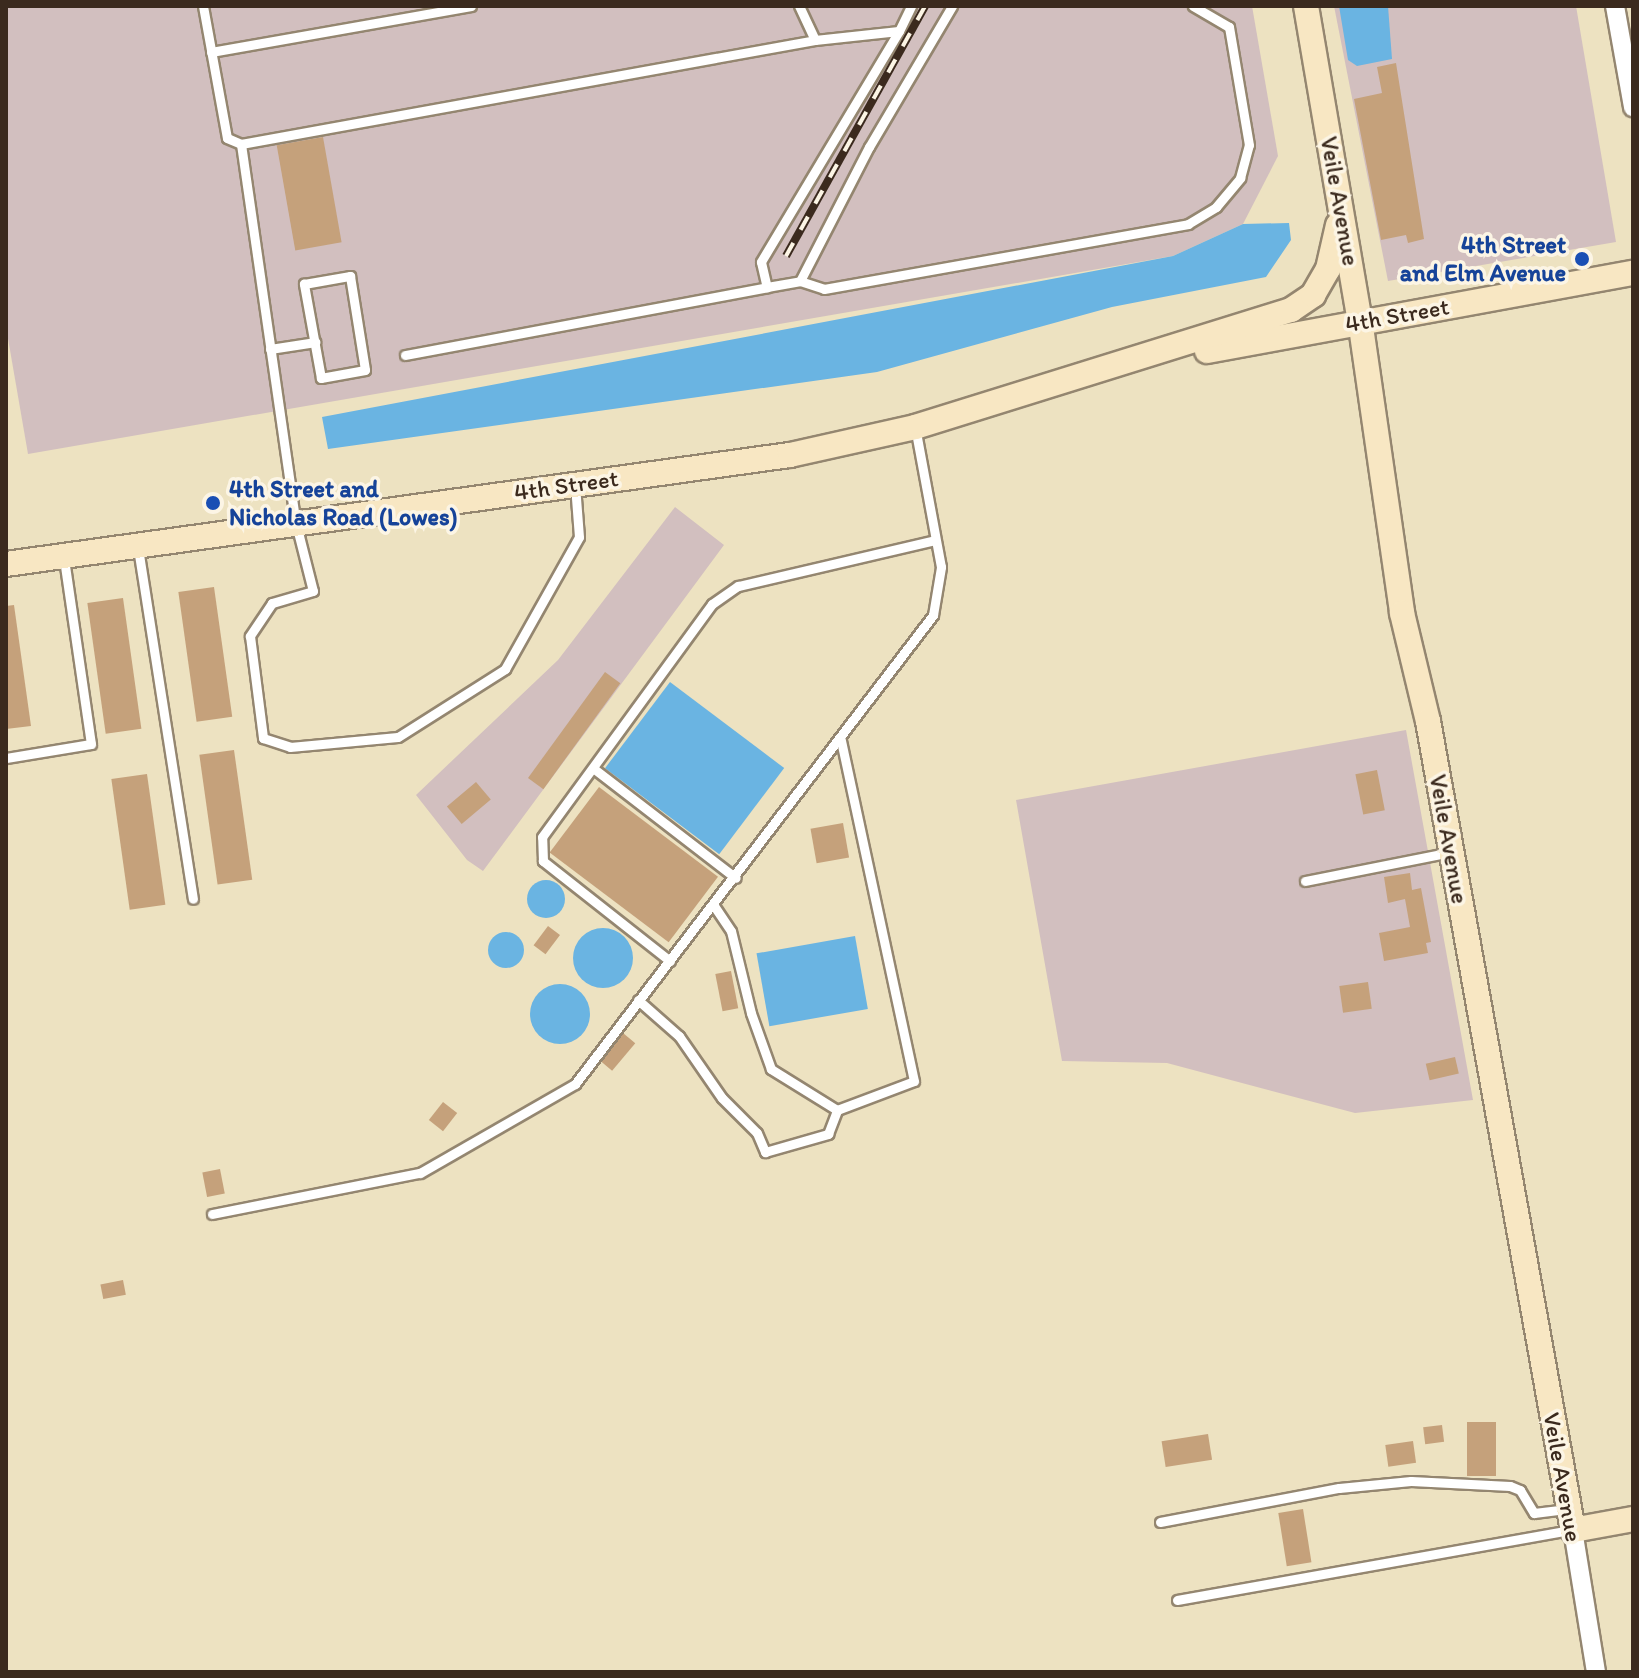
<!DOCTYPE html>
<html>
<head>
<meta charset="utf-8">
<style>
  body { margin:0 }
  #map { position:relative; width:1639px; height:1678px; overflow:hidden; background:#ede2c1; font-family:Itim,sans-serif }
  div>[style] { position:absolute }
  .industrial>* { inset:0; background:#d2bfbf }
  .water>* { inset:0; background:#6ab4e2; transform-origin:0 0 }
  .round { border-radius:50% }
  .building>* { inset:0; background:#c5a17b; transform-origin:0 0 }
  .roads { filter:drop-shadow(2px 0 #948670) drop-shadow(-2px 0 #948670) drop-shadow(0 2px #948670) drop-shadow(0 -2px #948670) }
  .lane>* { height:9px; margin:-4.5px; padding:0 4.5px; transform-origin:4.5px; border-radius:4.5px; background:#fff }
  .street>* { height:18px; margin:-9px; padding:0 9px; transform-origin:9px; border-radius:9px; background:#fff }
  .secondary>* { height:24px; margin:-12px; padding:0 12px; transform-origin:12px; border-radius:12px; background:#f8e7c3 }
  .rail>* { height:8px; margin-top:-4px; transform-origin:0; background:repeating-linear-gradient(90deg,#fcf5e5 0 15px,#3b2a1e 0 30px); box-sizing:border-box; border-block:2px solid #3b2a1e }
  .dots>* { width:22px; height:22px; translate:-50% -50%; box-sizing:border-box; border:4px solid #fcf5e5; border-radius:50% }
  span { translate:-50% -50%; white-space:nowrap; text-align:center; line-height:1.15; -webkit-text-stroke:7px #fcf5e5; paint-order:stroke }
  .street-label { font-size:24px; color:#3b2a1e }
  .transit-label { font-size:24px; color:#164399; font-weight:700 }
  .right { translate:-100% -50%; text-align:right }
  .left { translate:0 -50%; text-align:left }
  .frame { position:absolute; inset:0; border:8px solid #3b2a1e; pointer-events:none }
</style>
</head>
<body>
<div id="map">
  <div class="industrial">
    <i style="clip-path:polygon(6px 6px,1252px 6px,1278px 156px,1243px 224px,1173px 256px,28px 454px,6px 327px)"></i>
    <i style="clip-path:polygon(1334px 6px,1576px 6px,1616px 242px,1388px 281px)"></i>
    <i style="clip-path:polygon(675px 507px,724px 545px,483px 871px,467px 860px,416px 795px,558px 660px)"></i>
    <i style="clip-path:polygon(1406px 730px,1473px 1100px,1355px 1113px,1167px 1063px,1062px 1061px,1016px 800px)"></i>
  </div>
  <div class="water">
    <i style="clip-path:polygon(1339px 6px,1388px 6px,1392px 59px,1357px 66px,1348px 60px)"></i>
    <i style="clip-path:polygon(1289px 223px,1291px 240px,1266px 277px,1112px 307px,877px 372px,328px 449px,322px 417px,1173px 256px,1243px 224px)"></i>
    <i style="left:670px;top:682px;width:143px;height:108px;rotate:37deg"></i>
    <i class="round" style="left:527px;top:880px;width:38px;height:38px"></i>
    <i class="round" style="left:573px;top:928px;width:60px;height:60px"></i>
    <i class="round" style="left:488px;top:932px;width:36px;height:36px"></i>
    <i style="left:855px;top:936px;width:74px;height:100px;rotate:80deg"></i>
    <i class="round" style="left:530px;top:984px;width:60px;height:60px"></i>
  </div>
  <div class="building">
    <i style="clip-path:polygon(1396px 63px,1424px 239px,1408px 243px,1406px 235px,1381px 240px,1354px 99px,1382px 93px,1377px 67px)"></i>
    <i style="left:323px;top:137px;width:107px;height:47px;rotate:80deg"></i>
    <i style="left:214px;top:587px;width:131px;height:36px;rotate:82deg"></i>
    <i style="left:123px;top:598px;width:132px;height:36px;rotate:82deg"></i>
    <i style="clip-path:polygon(14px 605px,31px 726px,6px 729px,6px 606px)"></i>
    <i style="left:605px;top:672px;width:19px;height:131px;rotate:36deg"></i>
    <i style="left:234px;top:750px;width:131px;height:35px;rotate:82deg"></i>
    <i style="left:1377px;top:770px;width:41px;height:22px;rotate:79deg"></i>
    <i style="left:147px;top:774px;width:132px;height:36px;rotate:82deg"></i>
    <i style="left:476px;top:782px;width:23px;height:38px;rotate:50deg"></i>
    <i style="left:599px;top:787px;width:149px;height:82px;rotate:37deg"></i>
    <i style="left:843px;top:823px;width:35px;height:33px;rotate:80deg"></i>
    <i style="clip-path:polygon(1410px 873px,1412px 890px,1421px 888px,1431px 942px,1426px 943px,1428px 953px,1384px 961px,1379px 933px,1410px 927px,1405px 899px,1388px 903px,1384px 877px)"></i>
    <i style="left:548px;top:926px;width:15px;height:24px;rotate:37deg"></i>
    <i style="left:731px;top:971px;width:38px;height:16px;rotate:79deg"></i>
    <i style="left:1368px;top:982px;width:27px;height:29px;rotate:82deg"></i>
    <i style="left:623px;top:1033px;width:16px;height:36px;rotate:40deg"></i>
    <i style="left:1455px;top:1057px;width:17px;height:30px;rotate:77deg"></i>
    <i style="left:443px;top:1102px;width:18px;height:23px;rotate:38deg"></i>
    <i style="left:220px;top:1169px;width:25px;height:18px;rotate:79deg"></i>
    <i style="left:123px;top:1280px;width:15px;height:23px;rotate:79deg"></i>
    <i style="left:1467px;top:1422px;width:29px;height:54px"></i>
    <i style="left:1442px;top:1425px;width:17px;height:19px;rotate:83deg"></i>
    <i style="left:1208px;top:1434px;width:26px;height:47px;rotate:81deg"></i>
    <i style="left:1413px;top:1441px;width:22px;height:28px;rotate:82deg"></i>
    <i style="left:1303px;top:1509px;width:54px;height:25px;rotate:81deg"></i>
  </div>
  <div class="roads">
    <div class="lane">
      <i style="left:203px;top:6px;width:134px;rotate:79.7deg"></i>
      <i style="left:227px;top:138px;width:15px;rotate:23deg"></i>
      <i style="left:241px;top:144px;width:583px;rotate:-10.27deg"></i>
      <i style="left:815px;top:40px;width:38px;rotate:-115deg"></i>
      <i style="left:899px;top:31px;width:28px;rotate:-64deg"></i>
      <i style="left:815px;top:40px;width:84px;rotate:-6.1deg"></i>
      <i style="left:899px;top:31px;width:269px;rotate:120.9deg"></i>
      <i style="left:761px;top:262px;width:26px;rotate:77deg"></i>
      <i style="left:767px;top:287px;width:34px;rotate:-10deg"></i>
      <i style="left:800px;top:281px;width:151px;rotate:-62.8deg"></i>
      <i style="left:869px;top:147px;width:164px;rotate:-59.5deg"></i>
      <i style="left:211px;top:52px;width:264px;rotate:-10deg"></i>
      <i style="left:241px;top:144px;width:380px;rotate:81.8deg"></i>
      <i style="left:295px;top:520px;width:73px;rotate:75.8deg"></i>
      <i style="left:313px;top:591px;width:43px;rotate:163.7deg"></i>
      <i style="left:272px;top:603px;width:40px;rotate:124deg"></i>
      <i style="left:250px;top:636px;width:103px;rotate:82.7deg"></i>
      <i style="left:263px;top:738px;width:28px;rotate:18deg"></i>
      <i style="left:290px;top:747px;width:108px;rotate:-5.3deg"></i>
      <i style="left:398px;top:737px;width:127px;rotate:-32.4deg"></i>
      <i style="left:505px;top:669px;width:151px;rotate:-60.7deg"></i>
      <i style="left:579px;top:537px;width:52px;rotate:-94.4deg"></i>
      <i style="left:350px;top:276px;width:95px;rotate:80.9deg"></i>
      <i style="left:365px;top:370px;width:45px;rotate:169.7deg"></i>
      <i style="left:321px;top:378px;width:96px;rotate:-100.3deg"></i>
      <i style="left:304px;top:284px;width:47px;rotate:-9.9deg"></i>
      <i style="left:800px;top:281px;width:25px;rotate:18deg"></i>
      <i style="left:824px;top:289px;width:370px;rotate:-10.1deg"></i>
      <i style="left:1188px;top:224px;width:33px;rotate:-31deg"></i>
      <i style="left:1216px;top:207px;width:38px;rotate:-50deg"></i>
      <i style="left:1240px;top:178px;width:34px;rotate:-75deg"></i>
      <i style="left:1249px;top:145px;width:120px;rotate:-99.6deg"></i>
      <i style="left:1229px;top:27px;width:42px;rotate:-149.7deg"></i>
      <i style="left:270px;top:349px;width:46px;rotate:-8.8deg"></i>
      <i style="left:405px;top:355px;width:368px;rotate:-10.6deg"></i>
      <i style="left:138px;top:548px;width:355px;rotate:81.1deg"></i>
      <i style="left:6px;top:758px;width:86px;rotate:-9.4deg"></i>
      <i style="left:91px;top:744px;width:187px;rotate:-98.3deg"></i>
      <i style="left:593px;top:768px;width:180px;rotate:37.6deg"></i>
      <i style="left:1305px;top:881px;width:149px;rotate:-11.2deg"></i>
      <i style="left:670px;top:961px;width:162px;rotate:-141.8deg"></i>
      <i style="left:543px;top:861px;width:24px;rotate:-92deg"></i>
      <i style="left:542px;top:837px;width:288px;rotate:-53.9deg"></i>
      <i style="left:712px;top:604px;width:32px;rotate:-35deg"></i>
      <i style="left:738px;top:586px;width:202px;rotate:-13.1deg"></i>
      <i style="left:638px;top:1000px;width:55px;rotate:41.3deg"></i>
      <i style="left:679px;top:1036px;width:75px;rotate:55.3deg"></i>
      <i style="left:722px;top:1098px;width:49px;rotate:45deg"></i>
      <i style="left:757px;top:1133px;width:21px;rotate:67deg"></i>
      <i style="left:765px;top:1152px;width:66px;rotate:-15.9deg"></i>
      <i style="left:828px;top:1134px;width:26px;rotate:-69deg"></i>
      <i style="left:837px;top:1110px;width:78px;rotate:-148.2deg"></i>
      <i style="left:771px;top:1069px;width:59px;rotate:-109.7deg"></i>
      <i style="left:751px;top:1013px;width:84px;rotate:-103.7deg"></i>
      <i style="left:731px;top:931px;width:30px;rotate:-124deg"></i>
      <i style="left:837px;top:1110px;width:82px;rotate:-20.6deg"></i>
      <i style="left:914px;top:1081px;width:349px;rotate:-102.1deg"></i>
      <i style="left:212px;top:1214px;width:212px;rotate:-11.2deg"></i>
      <i style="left:420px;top:1173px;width:179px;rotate:-29.9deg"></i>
      <i style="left:575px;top:1084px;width:590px;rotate:-52.64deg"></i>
      <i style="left:933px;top:615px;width:49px;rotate:-80.5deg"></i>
      <i style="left:941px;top:567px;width:142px;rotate:-100.5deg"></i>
      <i style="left:1160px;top:1522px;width:182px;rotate:-10.8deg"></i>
      <i style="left:1339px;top:1488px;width:72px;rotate:-5.6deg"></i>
      <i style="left:1411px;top:1481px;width:99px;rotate:2.9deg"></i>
      <i style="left:1510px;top:1486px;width:11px;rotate:22deg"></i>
      <i style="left:1520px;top:1490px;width:27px;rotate:59deg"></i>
      <i style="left:1534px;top:1513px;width:32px;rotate:-7deg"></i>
      <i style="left:1177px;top:1600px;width:400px;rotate:-10.1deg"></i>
    </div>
    <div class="street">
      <i style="left:1615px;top:6px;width:103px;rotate:79.9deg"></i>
      <i style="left:1573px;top:1530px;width:144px;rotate:80.8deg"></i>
    </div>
    <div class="secondary">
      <i style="left:1306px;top:6px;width:326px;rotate:80.3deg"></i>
      <i style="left:1361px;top:327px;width:289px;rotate:81.8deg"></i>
      <i style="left:1402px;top:613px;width:111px;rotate:76.5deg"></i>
      <i style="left:1428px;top:721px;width:822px;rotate:79.84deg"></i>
      <i style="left:1573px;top:1530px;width:61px;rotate:-10.4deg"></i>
      <i style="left:1207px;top:351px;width:433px;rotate:-10.4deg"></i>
      <i style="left:6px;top:564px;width:792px;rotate:-7.92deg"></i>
      <i style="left:790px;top:455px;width:128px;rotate:-12.6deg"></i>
      <i style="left:915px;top:427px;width:394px;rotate:-17.3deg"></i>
      <i style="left:1291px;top:310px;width:27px;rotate:-34deg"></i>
      <i style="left:1313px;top:295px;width:30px;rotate:-60deg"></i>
      <i style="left:1328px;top:269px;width:45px;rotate:-77.2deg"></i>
    </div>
  </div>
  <div class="rail">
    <i style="left:786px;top:256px;width:286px;rotate:-60.9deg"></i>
  </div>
  <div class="dots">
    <i style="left:1582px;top:259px;background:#1a4fb4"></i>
    <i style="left:213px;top:503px;background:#1a4fb4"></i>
  </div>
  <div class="street-label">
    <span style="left:1340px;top:201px;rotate:80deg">Veile Avenue</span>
    <span style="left:1397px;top:315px;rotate:-10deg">4th Street</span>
    <span style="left:566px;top:485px;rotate:-8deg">4th Street</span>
    <span style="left:1449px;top:839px;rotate:80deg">Veile Avenue</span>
    <span style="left:1563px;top:1477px;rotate:80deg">Veile Avenue</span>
  </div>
  <div class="transit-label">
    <span class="right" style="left:1566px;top:259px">4th Street<br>and Elm Avenue</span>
    <span class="left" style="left:229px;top:503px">4th Street and<br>Nicholas Road (Lowes)</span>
  </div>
  <div class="frame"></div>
</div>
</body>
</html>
